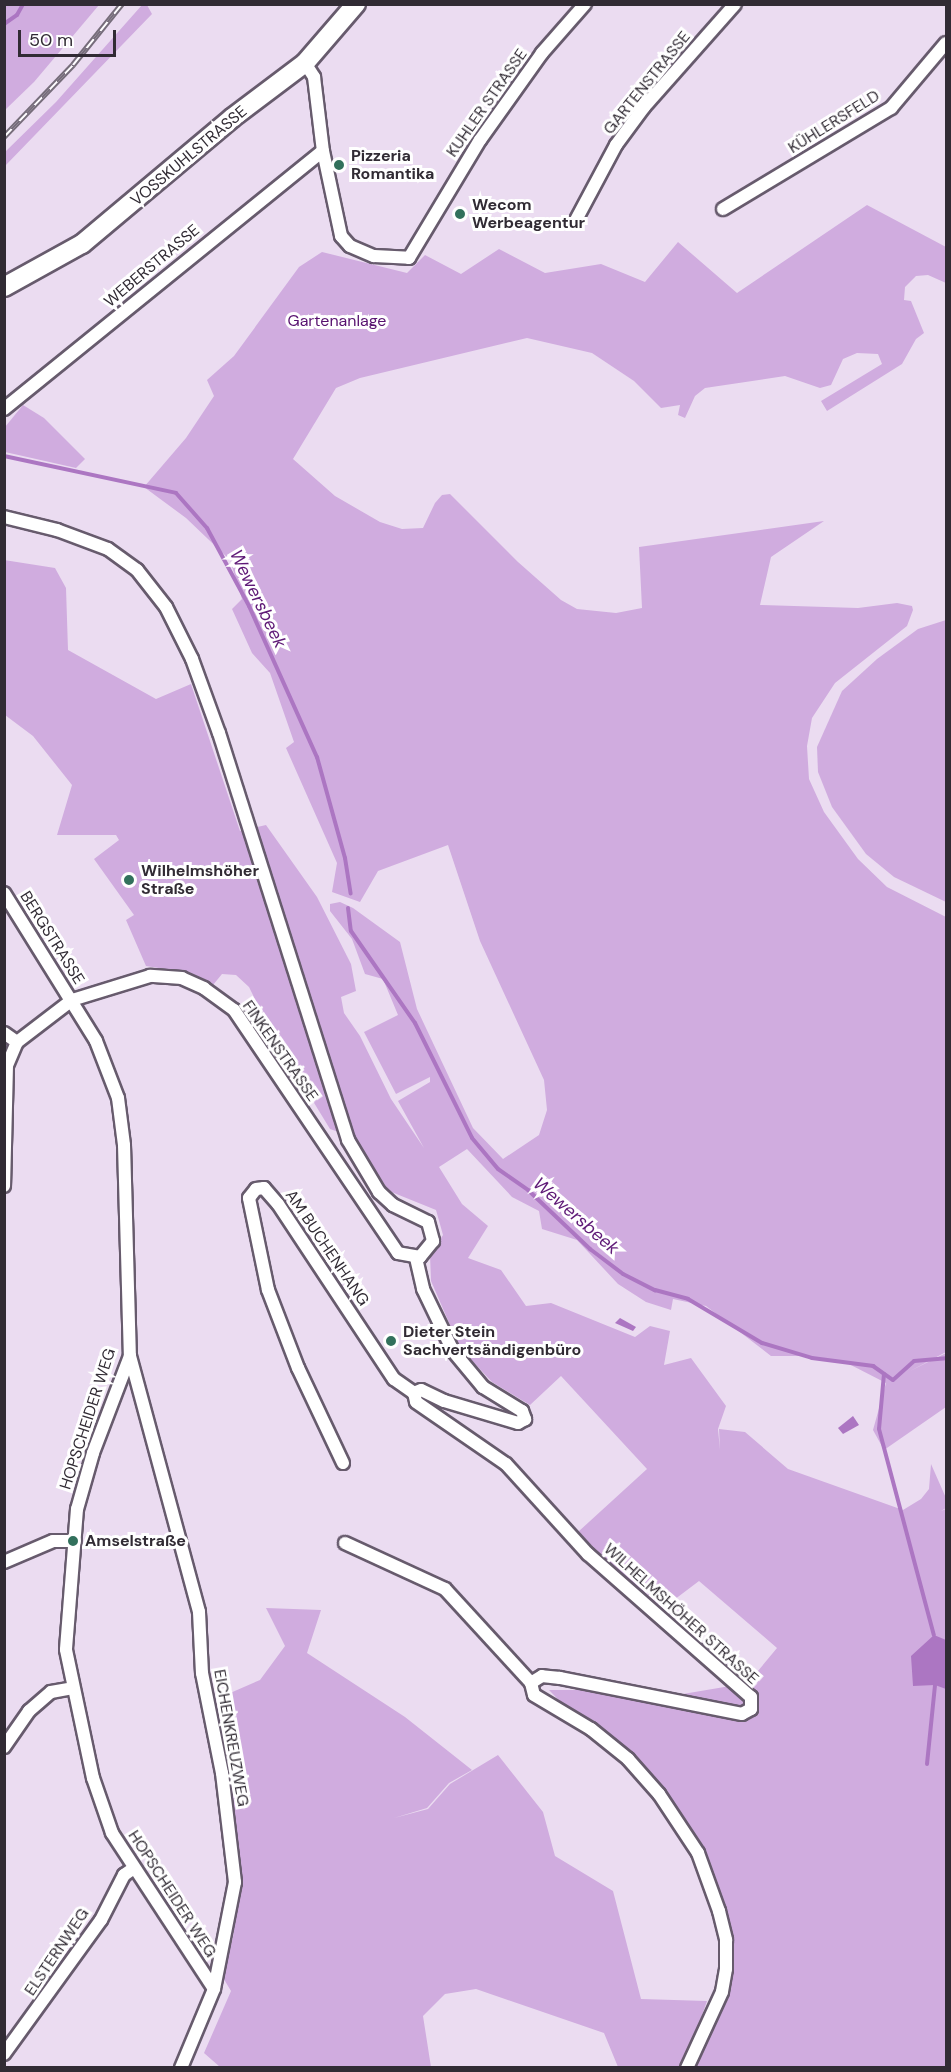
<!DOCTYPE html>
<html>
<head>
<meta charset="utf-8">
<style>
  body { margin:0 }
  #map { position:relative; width:951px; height:2072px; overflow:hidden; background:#ebdcf1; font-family:"DM Sans",sans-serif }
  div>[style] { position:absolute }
  .green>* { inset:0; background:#d0acdf }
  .water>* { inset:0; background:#ac76c2 }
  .stream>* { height:4px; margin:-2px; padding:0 2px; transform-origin:2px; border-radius:2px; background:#ac76c2 }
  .roads { filter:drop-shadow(2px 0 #675b6d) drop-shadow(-2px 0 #675b6d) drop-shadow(0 2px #675b6d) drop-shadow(0 -2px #675b6d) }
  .street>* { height:12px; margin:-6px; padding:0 6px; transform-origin:6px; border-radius:6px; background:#fff }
  .secondary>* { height:18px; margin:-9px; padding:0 9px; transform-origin:9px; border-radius:9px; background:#fff }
  .rail>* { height:6px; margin-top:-3px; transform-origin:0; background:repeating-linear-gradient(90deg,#fff 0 11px,#766d7a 0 22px); box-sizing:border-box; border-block:2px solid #766d7a }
  .dots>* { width:16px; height:16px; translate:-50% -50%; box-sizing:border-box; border:3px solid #fff; border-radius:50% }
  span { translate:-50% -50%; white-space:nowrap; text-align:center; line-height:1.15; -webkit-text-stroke:6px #fff; paint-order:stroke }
  .street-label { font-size:16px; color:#312b34 }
  .poi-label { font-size:16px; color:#312b34; font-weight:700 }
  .left { translate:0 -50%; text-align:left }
  .park-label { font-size:16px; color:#57116f }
  .water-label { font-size:18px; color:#5f1a77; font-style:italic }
  .frame { position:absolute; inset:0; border:6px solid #312b34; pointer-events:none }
  .scale { position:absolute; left:18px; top:30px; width:98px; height:27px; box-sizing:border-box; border:3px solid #312b34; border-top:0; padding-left:8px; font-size:18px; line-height:21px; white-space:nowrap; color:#312b34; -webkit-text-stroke:4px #fff; paint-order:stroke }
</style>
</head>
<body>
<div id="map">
  <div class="green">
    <i style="clip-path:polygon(5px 4px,99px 5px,34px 82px,5px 110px)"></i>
    <i style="clip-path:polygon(142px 5px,147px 5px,152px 14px,5px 166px,5px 152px,56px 102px)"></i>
    <i style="clip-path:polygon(867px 205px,946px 247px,946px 283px,928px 275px,916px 276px,905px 287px,904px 300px,911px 301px,924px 333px,916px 339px,902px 364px,827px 411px,821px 401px,882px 364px,878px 354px,857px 353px,843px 359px,831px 385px,820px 388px,785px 376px,705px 388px,695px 396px,685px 418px,678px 415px,680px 405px,661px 408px,634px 381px,592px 353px,527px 338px,360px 378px,336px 388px,293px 459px,335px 496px,380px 522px,402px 529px,423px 528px,435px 503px,442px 495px,450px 494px,518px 562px,561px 600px,577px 609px,616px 613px,642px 608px,639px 547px,824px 521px,771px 557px,760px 605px,858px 608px,897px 603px,912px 606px,913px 610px,907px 626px,835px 683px,812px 718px,807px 746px,809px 779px,824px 812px,858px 859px,887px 887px,946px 917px,946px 1352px,910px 1371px,946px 1353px,946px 1407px,884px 1450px,873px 1430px,886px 1383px,847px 1363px,808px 1356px,771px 1356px,706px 1306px,673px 1299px,671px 1310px,646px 1302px,618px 1284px,577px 1240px,542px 1229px,539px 1211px,512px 1197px,467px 1149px,439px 1167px,462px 1204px,488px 1226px,468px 1258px,501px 1270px,526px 1306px,551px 1303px,635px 1337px,650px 1326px,670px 1331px,664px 1365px,691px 1358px,726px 1406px,718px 1429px,720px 1450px,719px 1429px,745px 1432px,788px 1469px,903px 1510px,921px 1499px,929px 1489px,931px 1464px,946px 1498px,946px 1508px,941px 1511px,946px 1509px,946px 2067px,691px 2067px,732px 1971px,705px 1854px,666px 1793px,631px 1755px,573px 1715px,549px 1690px,583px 1690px,668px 1707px,677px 1695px,748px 1683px,777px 1648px,699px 1581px,658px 1612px,578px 1532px,647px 1469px,561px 1376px,530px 1405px,492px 1382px,460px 1348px,431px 1281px,430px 1255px,443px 1235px,436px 1210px,389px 1191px,353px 1137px,330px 1129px,272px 1034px,249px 987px,236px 975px,222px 974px,213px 985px,184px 972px,146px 966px,126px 920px,134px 915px,94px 859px,119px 840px,116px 835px,57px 835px,72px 785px,33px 736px,5px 715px,4px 560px,55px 568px,66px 588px,68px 650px,156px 699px,191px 684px,240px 831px,266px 825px,317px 897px,351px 964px,356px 991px,341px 997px,344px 1013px,360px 1036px,391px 1099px,424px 1148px,398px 1101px,430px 1082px,430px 1077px,396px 1094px,364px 1032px,398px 1015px,383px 979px,365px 974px,352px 939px,330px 911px,330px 904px,340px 902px,353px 908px,400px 942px,417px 1009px,473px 1128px,503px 1159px,539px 1135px,547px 1110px,544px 1080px,480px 941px,448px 845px,378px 871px,360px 902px,332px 892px,337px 863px,286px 748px,294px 742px,270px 673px,252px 653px,232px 609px,242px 599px,230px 560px,186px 518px,144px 487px,186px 438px,214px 396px,207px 380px,234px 356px,299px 267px,322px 252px,407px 273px,425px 255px,461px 274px,499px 249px,545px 273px,601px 264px,645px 282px,678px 242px,737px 293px)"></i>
    <i style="clip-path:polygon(23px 405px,44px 418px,85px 459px,76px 468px,5px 452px,5px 427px)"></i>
    <i style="clip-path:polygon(946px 620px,946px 902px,894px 877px,866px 854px,832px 807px,818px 772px,817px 747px,842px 691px,877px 659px,918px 629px)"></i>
    <i style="clip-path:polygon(266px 1608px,321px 1610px,307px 1653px,405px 1717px,472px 1770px,449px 1783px,427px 1808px,394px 1818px,428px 1809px,450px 1784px,498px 1755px,543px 1812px,555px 1856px,613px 1891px,641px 1999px,707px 2001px,684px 2067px,618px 2067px,604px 2033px,476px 1989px,445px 1994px,423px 2016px,431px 2067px,220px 2067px,204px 2053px,231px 1991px,222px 1976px,233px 1937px,241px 1873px,221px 1697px,260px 1680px,285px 1646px)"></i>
  </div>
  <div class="water">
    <i style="clip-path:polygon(620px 1318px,636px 1327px,633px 1331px,615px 1323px)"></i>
    <i style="clip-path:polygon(853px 1416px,859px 1425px,843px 1434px,838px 1428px)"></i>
    <i style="clip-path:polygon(934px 1635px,946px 1640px,946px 1689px,935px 1685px,913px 1686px,911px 1656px)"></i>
  </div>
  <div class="stream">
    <i style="left:4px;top:24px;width:16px;rotate:-35deg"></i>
    <i style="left:17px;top:15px;width:13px;rotate:-61deg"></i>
    <i style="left:4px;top:456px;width:176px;rotate:12.1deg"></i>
    <i style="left:176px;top:493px;width:47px;rotate:48.5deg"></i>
    <i style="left:207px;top:528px;width:89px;rotate:61.7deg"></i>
    <i style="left:249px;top:606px;width:166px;rotate:65.8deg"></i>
    <i style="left:317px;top:757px;width:105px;rotate:74.5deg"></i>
    <i style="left:345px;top:858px;width:36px;rotate:81deg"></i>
    <i style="left:348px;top:908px;width:23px;rotate:83deg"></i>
    <i style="left:351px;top:931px;width:112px;rotate:55.2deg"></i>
    <i style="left:415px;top:1023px;width:128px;rotate:63.6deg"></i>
    <i style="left:472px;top:1138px;width:40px;rotate:50deg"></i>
    <i style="left:498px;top:1169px;width:37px;rotate:35deg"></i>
    <i style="left:528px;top:1190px;width:86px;rotate:43.6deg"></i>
    <i style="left:590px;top:1249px;width:41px;rotate:37.1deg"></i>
    <i style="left:623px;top:1274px;width:36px;rotate:27deg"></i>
    <i style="left:655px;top:1290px;width:34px;rotate:15deg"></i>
    <i style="left:688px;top:1299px;width:86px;rotate:30.7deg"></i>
    <i style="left:762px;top:1343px;width:52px;rotate:16.7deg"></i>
    <i style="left:812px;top:1358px;width:62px;rotate:7.5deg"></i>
    <i style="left:873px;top:1366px;width:24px;rotate:35deg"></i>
    <i style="left:893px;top:1380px;width:28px;rotate:-42deg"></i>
    <i style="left:914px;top:1361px;width:32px;rotate:-5deg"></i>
    <i style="left:884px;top:1374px;width:55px;rotate:95.2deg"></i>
    <i style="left:879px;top:1429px;width:213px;rotate:75.1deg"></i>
    <i style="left:927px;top:1764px;width:79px;rotate:-84.2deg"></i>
  </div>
  <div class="roads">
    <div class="street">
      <i style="left:305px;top:63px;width:17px;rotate:57deg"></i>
      <i style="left:314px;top:77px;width:75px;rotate:83.1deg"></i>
      <i style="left:323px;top:151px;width:87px;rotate:78deg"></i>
      <i style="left:341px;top:236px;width:13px;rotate:48deg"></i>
      <i style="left:350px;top:246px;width:26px;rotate:23deg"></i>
      <i style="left:374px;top:256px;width:35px;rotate:3deg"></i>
      <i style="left:409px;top:258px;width:138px;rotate:-59deg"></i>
      <i style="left:480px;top:140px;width:107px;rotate:-54.5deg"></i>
      <i style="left:542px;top:53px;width:65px;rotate:-48.7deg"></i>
      <i style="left:723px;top:209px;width:196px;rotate:-31deg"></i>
      <i style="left:891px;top:108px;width:85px;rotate:-49.8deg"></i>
      <i style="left:576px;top:220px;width:85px;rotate:-61.9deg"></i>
      <i style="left:616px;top:145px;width:47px;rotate:-53.6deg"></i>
      <i style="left:644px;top:107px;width:137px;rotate:-48.5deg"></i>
      <i style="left:4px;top:409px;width:410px;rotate:-39deg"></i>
      <i style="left:4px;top:517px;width:55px;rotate:13.8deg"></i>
      <i style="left:57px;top:530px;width:54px;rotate:20.4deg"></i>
      <i style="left:108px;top:549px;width:36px;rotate:36deg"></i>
      <i style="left:137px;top:570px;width:47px;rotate:51.9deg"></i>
      <i style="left:166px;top:607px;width:58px;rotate:63.4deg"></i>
      <i style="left:192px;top:659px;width:79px;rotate:70deg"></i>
      <i style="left:219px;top:733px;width:427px;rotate:72.4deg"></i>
      <i style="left:348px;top:1140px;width:61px;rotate:59.2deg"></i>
      <i style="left:379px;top:1192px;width:19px;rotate:43deg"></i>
      <i style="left:393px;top:1205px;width:39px;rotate:26deg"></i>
      <i style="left:428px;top:1222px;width:20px;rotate:75deg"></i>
      <i style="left:433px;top:1241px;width:21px;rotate:129deg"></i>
      <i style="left:420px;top:1257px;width:22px;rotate:-170deg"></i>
      <i style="left:398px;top:1253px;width:293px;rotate:-124deg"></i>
      <i style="left:234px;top:1010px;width:37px;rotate:-144deg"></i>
      <i style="left:204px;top:988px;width:24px;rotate:-156deg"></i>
      <i style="left:182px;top:978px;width:32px;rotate:-176deg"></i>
      <i style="left:150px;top:976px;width:82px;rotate:162.9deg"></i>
      <i style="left:72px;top:1000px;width:69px;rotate:142.6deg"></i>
      <i style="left:17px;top:1042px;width:25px;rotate:113deg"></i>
      <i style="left:7px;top:1065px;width:121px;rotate:91.4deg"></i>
      <i style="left:4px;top:893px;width:174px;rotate:58.1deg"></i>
      <i style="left:96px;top:1041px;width:61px;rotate:68.9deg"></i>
      <i style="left:118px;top:1098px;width:47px;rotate:82.7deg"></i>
      <i style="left:124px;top:1145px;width:211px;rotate:88.4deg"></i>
      <i style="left:130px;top:1356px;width:104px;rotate:110.9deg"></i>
      <i style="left:93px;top:1453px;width:58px;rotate:105.9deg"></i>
      <i style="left:77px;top:1509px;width:141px;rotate:94.5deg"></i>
      <i style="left:66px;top:1650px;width:131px;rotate:78.1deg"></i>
      <i style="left:93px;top:1778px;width:58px;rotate:70.9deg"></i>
      <i style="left:112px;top:1833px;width:186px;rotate:56.8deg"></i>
      <i style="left:4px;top:1033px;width:16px;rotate:35deg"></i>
      <i style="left:416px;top:1258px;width:32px;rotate:77deg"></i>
      <i style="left:423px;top:1289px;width:69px;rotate:64.2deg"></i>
      <i style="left:453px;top:1351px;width:47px;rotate:50.2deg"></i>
      <i style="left:483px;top:1387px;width:46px;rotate:31.6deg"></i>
      <i style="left:522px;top:1411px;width:9px;rotate:69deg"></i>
      <i style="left:525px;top:1419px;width:8px;rotate:150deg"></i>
      <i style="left:518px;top:1423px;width:77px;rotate:-163.4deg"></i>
      <i style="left:444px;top:1401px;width:25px;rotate:-154deg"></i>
      <i style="left:421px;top:1390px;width:8px;rotate:157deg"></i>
      <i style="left:414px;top:1393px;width:9px;rotate:77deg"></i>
      <i style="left:416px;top:1402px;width:109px;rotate:34.6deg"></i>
      <i style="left:506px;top:1464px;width:122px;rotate:47.7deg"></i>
      <i style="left:588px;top:1554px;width:217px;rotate:41.3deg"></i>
      <i style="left:751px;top:1697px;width:12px;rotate:90deg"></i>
      <i style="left:751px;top:1709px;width:10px;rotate:151deg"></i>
      <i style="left:742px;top:1714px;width:186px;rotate:-168.8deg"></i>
      <i style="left:560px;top:1678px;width:18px;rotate:-174deg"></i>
      <i style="left:542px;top:1676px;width:13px;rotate:148deg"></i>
      <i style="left:531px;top:1683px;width:12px;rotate:76deg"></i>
      <i style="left:534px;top:1695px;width:66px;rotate:30.8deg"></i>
      <i style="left:591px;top:1729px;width:48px;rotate:39deg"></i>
      <i style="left:628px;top:1759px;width:47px;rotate:48.5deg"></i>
      <i style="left:659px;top:1794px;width:71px;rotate:56.5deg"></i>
      <i style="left:698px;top:1853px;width:62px;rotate:70.1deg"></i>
      <i style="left:719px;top:1911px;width:30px;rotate:76deg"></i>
      <i style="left:726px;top:1940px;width:29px;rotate:90deg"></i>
      <i style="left:726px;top:1969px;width:23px;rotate:100deg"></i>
      <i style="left:722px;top:1992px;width:84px;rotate:114.7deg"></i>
      <i style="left:130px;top:1356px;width:265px;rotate:74.9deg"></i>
      <i style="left:199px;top:1612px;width:61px;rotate:87.2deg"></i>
      <i style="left:202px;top:1673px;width:102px;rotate:78.7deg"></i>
      <i style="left:222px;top:1773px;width:110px;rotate:83.2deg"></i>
      <i style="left:235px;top:1882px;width:109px;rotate:101.1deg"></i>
      <i style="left:214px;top:1989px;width:86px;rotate:112.7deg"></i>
      <i style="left:343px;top:1463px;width:105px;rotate:-115.3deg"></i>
      <i style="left:298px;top:1368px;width:84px;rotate:-111deg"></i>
      <i style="left:268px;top:1290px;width:94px;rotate:-101.7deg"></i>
      <i style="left:249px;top:1198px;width:11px;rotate:-52deg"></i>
      <i style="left:256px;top:1189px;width:8px;rotate:-7deg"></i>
      <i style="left:264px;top:1188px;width:21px;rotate:49deg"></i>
      <i style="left:278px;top:1204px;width:210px;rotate:56.5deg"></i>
      <i style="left:394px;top:1379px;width:24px;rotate:35deg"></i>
      <i style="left:345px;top:1543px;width:110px;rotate:24.7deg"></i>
      <i style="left:445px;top:1589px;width:127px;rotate:47.5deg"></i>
      <i style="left:4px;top:1562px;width:53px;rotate:-23.2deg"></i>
      <i style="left:53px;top:1541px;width:20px"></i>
      <i style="left:4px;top:1747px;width:44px;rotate:-55.2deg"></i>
      <i style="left:29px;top:1711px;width:29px;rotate:-41deg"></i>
      <i style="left:51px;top:1692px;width:22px;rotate:-10deg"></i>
      <i style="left:4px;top:2054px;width:165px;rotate:-54.1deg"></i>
      <i style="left:101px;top:1920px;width:51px;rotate:-62.9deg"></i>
      <i style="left:124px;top:1875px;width:12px;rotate:-35deg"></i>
    </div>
    <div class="secondary">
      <i style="left:4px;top:287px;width:89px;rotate:-28.9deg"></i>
      <i style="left:82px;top:244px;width:196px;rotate:-40deg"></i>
      <i style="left:232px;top:118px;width:91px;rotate:-37deg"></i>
      <i style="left:305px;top:63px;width:78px;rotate:-49.2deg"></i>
    </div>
  </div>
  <div class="rail">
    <i style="left:4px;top:137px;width:100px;rotate:-46.2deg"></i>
    <i style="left:73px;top:65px;width:78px;rotate:-51.2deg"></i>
  </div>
  <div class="dots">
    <i style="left:339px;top:165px;background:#32705c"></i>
    <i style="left:460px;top:214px;background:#32705c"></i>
    <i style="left:129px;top:880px;background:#32705c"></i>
    <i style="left:391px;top:1341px;background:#32705c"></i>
    <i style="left:73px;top:1541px;background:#32705c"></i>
  </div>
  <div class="street-label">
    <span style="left:647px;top:83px;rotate:-51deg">GARTENSTRASSE</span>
    <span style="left:487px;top:103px;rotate:-55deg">KUHLER STRASSE</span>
    <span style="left:834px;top:122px;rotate:-32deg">KÜHLERSFELD</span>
    <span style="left:189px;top:156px;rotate:-40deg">VOSSKUHLSTRASSE</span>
    <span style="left:152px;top:266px;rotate:-40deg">WEBERSTRASSE</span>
    <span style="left:52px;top:938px;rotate:58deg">BERGSTRASSE</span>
    <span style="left:280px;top:1051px;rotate:55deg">FINKENSTRASSE</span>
    <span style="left:327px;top:1248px;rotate:56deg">AM BUCHENHANG</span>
    <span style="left:88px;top:1419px;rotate:-72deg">HOPSCHEIDER WEG</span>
    <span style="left:681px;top:1614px;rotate:42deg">WILHELMSHÖHER STRASSE</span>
    <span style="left:231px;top:1738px;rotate:80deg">EICHENKREUZWEG</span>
    <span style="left:172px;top:1894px;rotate:57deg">HOPSCHEIDER WEG</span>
    <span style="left:57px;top:1952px;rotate:-56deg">ELSTERNWEG</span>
  </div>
  <div class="poi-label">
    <span class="left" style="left:351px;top:165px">Pizzeria<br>Romantika</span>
    <span class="left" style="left:472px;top:214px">Wecom<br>Werbeagentur</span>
    <span class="left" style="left:141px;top:880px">Wilhelmshöher<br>Straße</span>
    <span class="left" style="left:403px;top:1341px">Dieter Stein<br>Sachvertsändigenbüro</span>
    <span class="left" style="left:85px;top:1541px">Amselstraße</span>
  </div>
  <div class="park-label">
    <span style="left:337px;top:321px">Gartenanlage</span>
  </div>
  <div class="water-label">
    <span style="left:258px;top:599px;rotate:64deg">Wewersbeek</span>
    <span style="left:576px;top:1216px;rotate:41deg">Wewersbeek</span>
  </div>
  <div class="frame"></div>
  <div class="scale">50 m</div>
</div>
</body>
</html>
